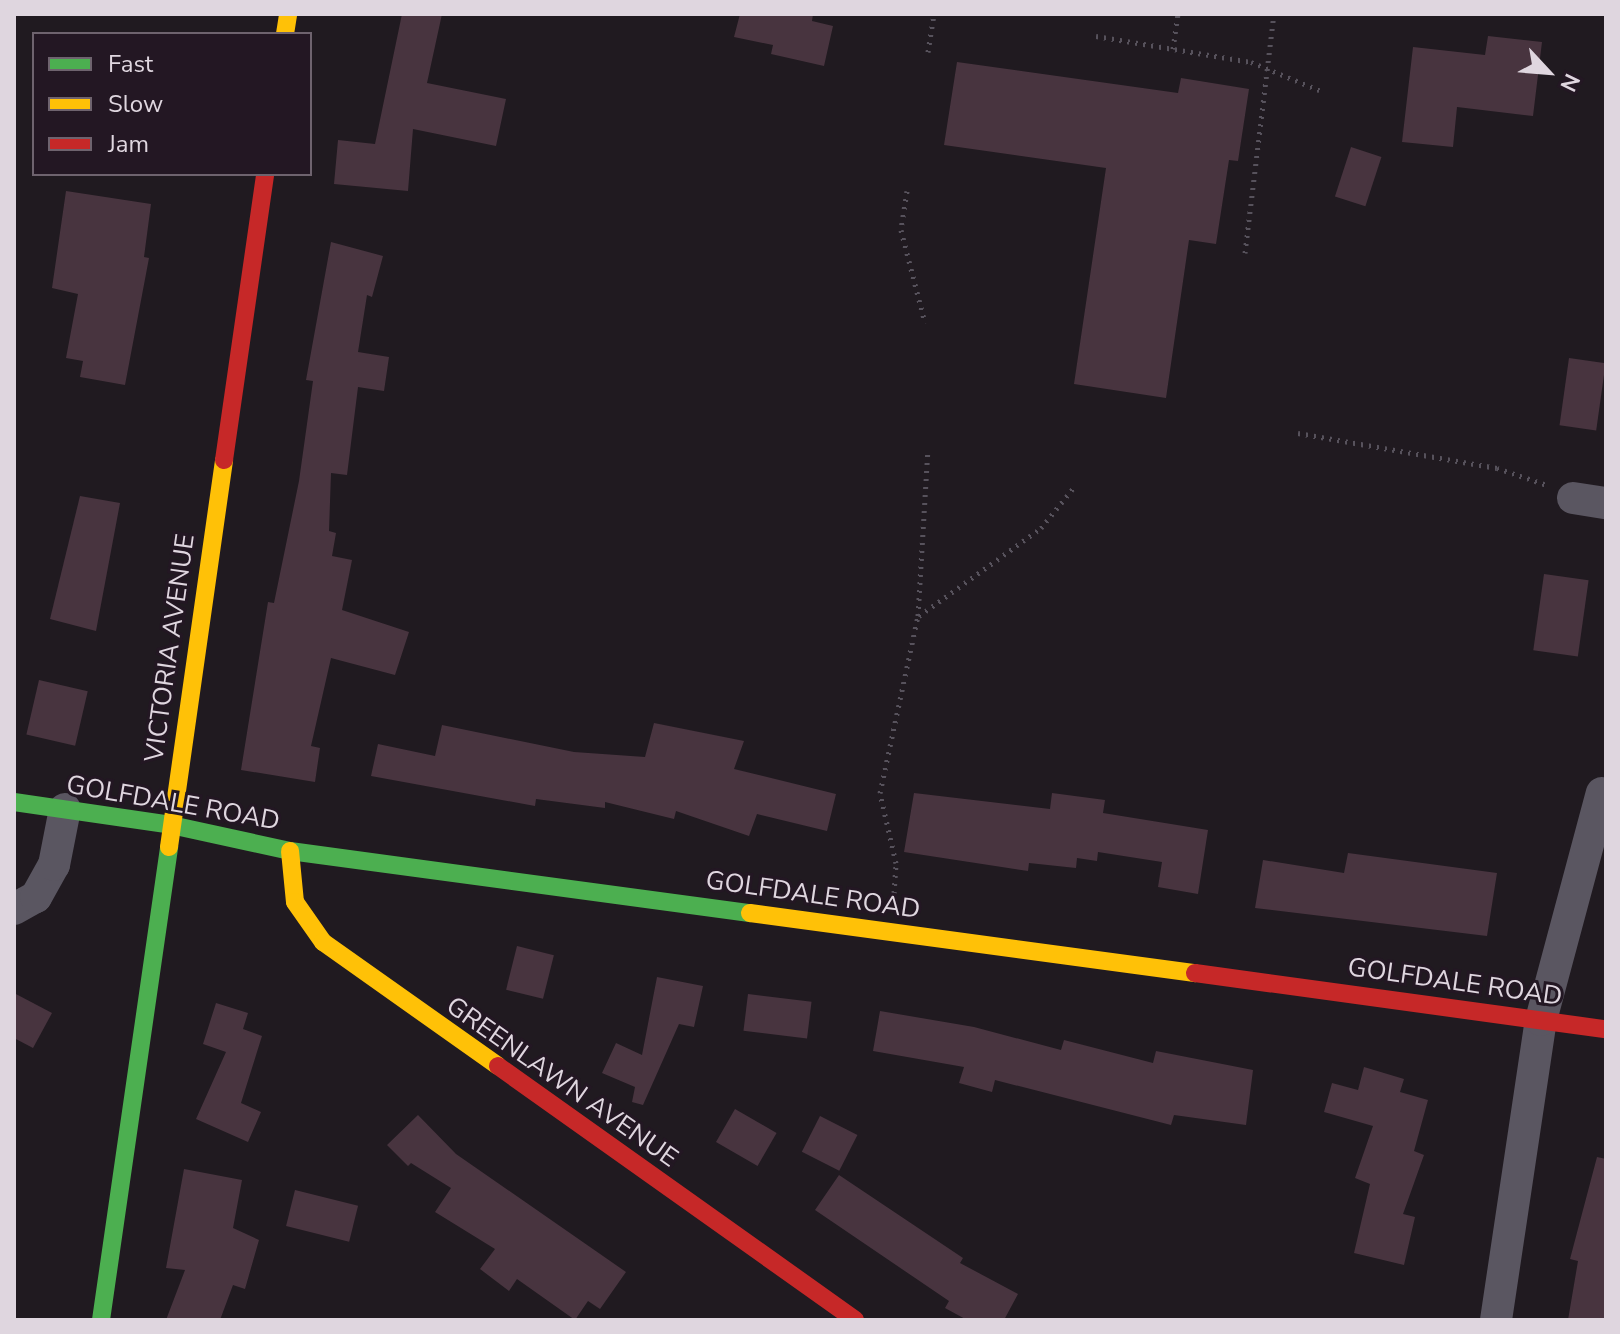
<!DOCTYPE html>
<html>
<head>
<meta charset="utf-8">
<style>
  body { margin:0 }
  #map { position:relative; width:1620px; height:1334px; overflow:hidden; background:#201a20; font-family:"Nunito Sans",sans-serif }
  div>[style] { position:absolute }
  .building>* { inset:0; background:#48343f; transform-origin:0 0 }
  .path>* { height:5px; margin-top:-2.5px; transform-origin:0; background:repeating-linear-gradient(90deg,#57525c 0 2px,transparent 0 8px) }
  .street>* { height:32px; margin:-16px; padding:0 16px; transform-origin:16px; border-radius:16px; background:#5a5661 }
  .fast>* { height:18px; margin:-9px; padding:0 9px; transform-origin:9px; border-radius:9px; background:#4caf50 }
  .slow>* { height:18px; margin:-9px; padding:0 9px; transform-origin:9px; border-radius:9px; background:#ffc107 }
  .jam>* { height:18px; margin:-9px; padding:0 9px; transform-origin:9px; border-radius:9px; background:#c62828 }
  span { translate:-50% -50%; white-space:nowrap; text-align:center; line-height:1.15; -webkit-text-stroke:6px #231723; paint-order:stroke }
  .street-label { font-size:26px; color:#dfd6df }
  .frame { position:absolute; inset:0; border:16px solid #dfd6df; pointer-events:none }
  .legend { position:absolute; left:32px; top:32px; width:280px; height:144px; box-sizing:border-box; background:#231723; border:2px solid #6e636e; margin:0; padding:10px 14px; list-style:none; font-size:24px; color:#dfd6df }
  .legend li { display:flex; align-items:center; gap:16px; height:40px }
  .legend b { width:40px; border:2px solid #6e636e }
  .north { position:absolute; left:1508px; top:32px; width:80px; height:80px; -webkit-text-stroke:6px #231723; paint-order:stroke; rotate:116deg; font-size:22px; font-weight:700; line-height:32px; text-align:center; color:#dfd6df }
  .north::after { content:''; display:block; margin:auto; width:28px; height:36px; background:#dfd6df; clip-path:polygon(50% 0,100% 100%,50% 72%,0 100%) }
</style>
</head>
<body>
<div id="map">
  <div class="building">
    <i style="clip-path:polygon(402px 14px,442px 14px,427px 83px,506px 99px,496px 146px,413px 129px,408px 191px,334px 184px,338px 140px,375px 144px)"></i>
    <i style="clip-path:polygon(740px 14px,813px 14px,812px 21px,833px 26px,824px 66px,771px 54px,773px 45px,734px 37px)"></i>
    <i style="clip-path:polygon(1488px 36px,1542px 42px,1533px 116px,1457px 107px,1453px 147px,1402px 142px,1413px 47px,1485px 55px)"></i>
    <i style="clip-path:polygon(957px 62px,1178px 93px,1181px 78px,1249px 89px,1238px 161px,1229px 160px,1216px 244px,1189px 240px,1166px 398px,1074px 384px,1106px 168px,944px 145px)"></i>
    <i style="left:1351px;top:147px;width:32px;height:52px;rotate:18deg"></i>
    <i style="clip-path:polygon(66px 191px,151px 204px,144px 257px,149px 258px,125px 385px,80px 377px,83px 361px,66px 358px,78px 294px,52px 288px)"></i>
    <i style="clip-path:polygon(331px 242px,383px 256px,372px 297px,367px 295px,358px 352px,389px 357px,384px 391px,358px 387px,347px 475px,331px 473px,329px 531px,336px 533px,332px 556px,352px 560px,342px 610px,409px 632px,395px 675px,331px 658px,311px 746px,320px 748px,315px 782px,241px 770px,268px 602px,274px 603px,299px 481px,313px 381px,306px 380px)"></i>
    <i style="left:1569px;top:358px;width:37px;height:68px;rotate:8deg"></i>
    <i style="clip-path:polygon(80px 496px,120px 503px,96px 631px,50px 619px)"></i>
    <i style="left:1544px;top:574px;width:45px;height:77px;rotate:8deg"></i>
    <i style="left:39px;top:680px;width:50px;height:56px;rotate:13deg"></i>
    <i style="clip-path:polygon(654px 723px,744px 741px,734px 769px,836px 794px,827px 831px,757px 814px,749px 836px,676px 811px,674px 819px,605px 802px,605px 808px,536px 799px,535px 806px,371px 776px,378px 744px,435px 756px,442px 725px,574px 752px,645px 757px)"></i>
    <i style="clip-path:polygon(914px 793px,1050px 809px,1052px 793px,1105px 800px,1103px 813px,1208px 830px,1198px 894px,1158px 887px,1162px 862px,1098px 852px,1097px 861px,1077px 858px,1076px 868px,1029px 863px,1028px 871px,904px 852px)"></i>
    <i style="clip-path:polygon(1348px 853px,1497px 873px,1487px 936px,1255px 908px,1263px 860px,1344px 873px)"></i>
    <i style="left:517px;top:946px;width:38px;height:45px;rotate:14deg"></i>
    <i style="clip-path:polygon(657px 977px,703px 986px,694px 1027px,679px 1024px,643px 1105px,632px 1102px,635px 1087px,602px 1073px,616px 1043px,642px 1055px)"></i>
    <i style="clip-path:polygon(14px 993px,52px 1013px,33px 1048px,14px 1038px)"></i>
    <i style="left:748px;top:994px;width:64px;height:37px;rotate:7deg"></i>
    <i style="clip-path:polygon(216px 1003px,248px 1013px,243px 1029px,262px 1036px,241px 1103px,261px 1112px,248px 1142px,196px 1119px,226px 1052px,203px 1044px)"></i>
    <i style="clip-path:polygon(880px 1011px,974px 1027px,1061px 1050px,1064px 1040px,1153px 1063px,1156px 1051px,1253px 1070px,1246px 1125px,1174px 1115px,1171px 1125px,995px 1080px,992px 1092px,959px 1083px,964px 1067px,873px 1051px)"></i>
    <i style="clip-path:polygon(1364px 1067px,1404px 1079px,1400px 1092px,1428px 1100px,1414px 1151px,1424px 1155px,1403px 1214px,1415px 1217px,1404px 1265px,1354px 1253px,1370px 1184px,1355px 1178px,1373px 1126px,1324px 1112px,1332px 1083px,1358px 1090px)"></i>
    <i style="left:735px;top:1109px;width:48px;height:38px;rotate:30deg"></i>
    <i style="clip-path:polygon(418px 1115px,456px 1154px,626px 1272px,600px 1309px,588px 1301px,575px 1320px,517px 1279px,509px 1291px,480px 1269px,495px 1249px,435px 1212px,451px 1188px,411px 1163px,408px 1166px,387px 1145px)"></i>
    <i style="left:820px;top:1116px;width:42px;height:40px;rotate:27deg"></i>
    <i style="clip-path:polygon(1597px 1157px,1606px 1159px,1606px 1320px,1568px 1320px,1578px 1261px,1570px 1259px)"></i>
    <i style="clip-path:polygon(184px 1169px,242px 1180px,233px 1228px,259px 1240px,245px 1289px,233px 1285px,220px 1320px,166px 1320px,185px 1270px,166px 1268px)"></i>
    <i style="clip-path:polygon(839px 1175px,963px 1258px,960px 1263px,1018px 1294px,1004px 1320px,967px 1320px,945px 1308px,949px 1301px,815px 1210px)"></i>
    <i style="left:295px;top:1190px;width:65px;height:37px;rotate:14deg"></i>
  </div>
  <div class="path">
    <i style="left:1096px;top:36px;width:157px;rotate:9.5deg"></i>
    <i style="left:1251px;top:62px;width:74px;rotate:22.4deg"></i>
    <i style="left:1173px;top:49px;width:35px;rotate:-82deg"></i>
    <i style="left:928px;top:52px;width:38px;rotate:-81deg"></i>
    <i style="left:907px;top:191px;width:39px;rotate:99deg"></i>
    <i style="left:901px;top:230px;width:96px;rotate:75.5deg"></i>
    <i style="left:1245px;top:253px;width:241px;rotate:-83.1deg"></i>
    <i style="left:1298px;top:433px;width:202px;rotate:10deg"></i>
    <i style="left:1497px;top:468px;width:53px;rotate:18.8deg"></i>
    <i style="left:919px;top:616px;width:150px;rotate:-35.8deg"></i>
    <i style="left:1041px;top:528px;width:54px;rotate:-51deg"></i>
    <i style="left:894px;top:893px;width:30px;rotate:-86deg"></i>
    <i style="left:896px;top:863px;width:72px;rotate:-102.9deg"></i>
    <i style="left:880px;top:793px;width:181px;rotate:-77.9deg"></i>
    <i style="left:918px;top:616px;width:167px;rotate:-86.6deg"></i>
  </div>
  <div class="street">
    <i style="left:1573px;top:498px;width:33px;rotate:9deg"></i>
    <i style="left:14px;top:909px;width:25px;rotate:-29deg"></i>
    <i style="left:36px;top:897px;width:37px;rotate:-61deg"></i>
    <i style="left:54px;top:865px;width:57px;rotate:-78.9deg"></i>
    <i style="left:1496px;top:1320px;width:303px;rotate:-81.5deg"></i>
    <i style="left:1541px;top:1020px;width:235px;rotate:-75deg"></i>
  </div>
  <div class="fast">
    <i style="left:14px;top:802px;width:159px;rotate:8.3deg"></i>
    <i style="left:171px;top:825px;width:122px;rotate:12.3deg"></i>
    <i style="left:290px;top:851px;width:464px;rotate:7.7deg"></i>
    <i style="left:101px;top:1320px;width:478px;rotate:-81.8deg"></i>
  </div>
  <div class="slow">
    <i style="left:285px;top:34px;width:20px;rotate:-81deg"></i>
    <i style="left:169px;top:847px;width:391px;rotate:-81.9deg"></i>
    <i style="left:290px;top:851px;width:51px;rotate:84.4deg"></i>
    <i style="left:295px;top:902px;width:49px;rotate:55deg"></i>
    <i style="left:323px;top:942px;width:214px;rotate:35.3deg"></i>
    <i style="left:750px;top:913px;width:449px;rotate:7.7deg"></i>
  </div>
  <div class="jam">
    <i style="left:224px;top:460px;width:289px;rotate:-81.8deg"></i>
    <i style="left:1195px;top:973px;width:415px;rotate:7.8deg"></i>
    <i style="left:498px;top:1066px;width:438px;rotate:35.4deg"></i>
  </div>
  <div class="street-label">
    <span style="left:170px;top:648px;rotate:-82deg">VICTORIA AVENUE</span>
    <span style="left:173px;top:803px;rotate:10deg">GOLFDALE ROAD</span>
    <span style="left:813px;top:895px;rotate:8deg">GOLFDALE ROAD</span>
    <span style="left:1455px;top:982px;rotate:8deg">GOLFDALE ROAD</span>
    <span style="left:562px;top:1082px;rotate:35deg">GREENLAWN AVENUE</span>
  </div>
  <div class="frame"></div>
  <ul class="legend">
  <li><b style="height:10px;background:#4caf50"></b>Fast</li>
  <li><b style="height:10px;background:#ffc107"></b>Slow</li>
  <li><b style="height:10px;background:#c62828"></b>Jam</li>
  </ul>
  <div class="north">N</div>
</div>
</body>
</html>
